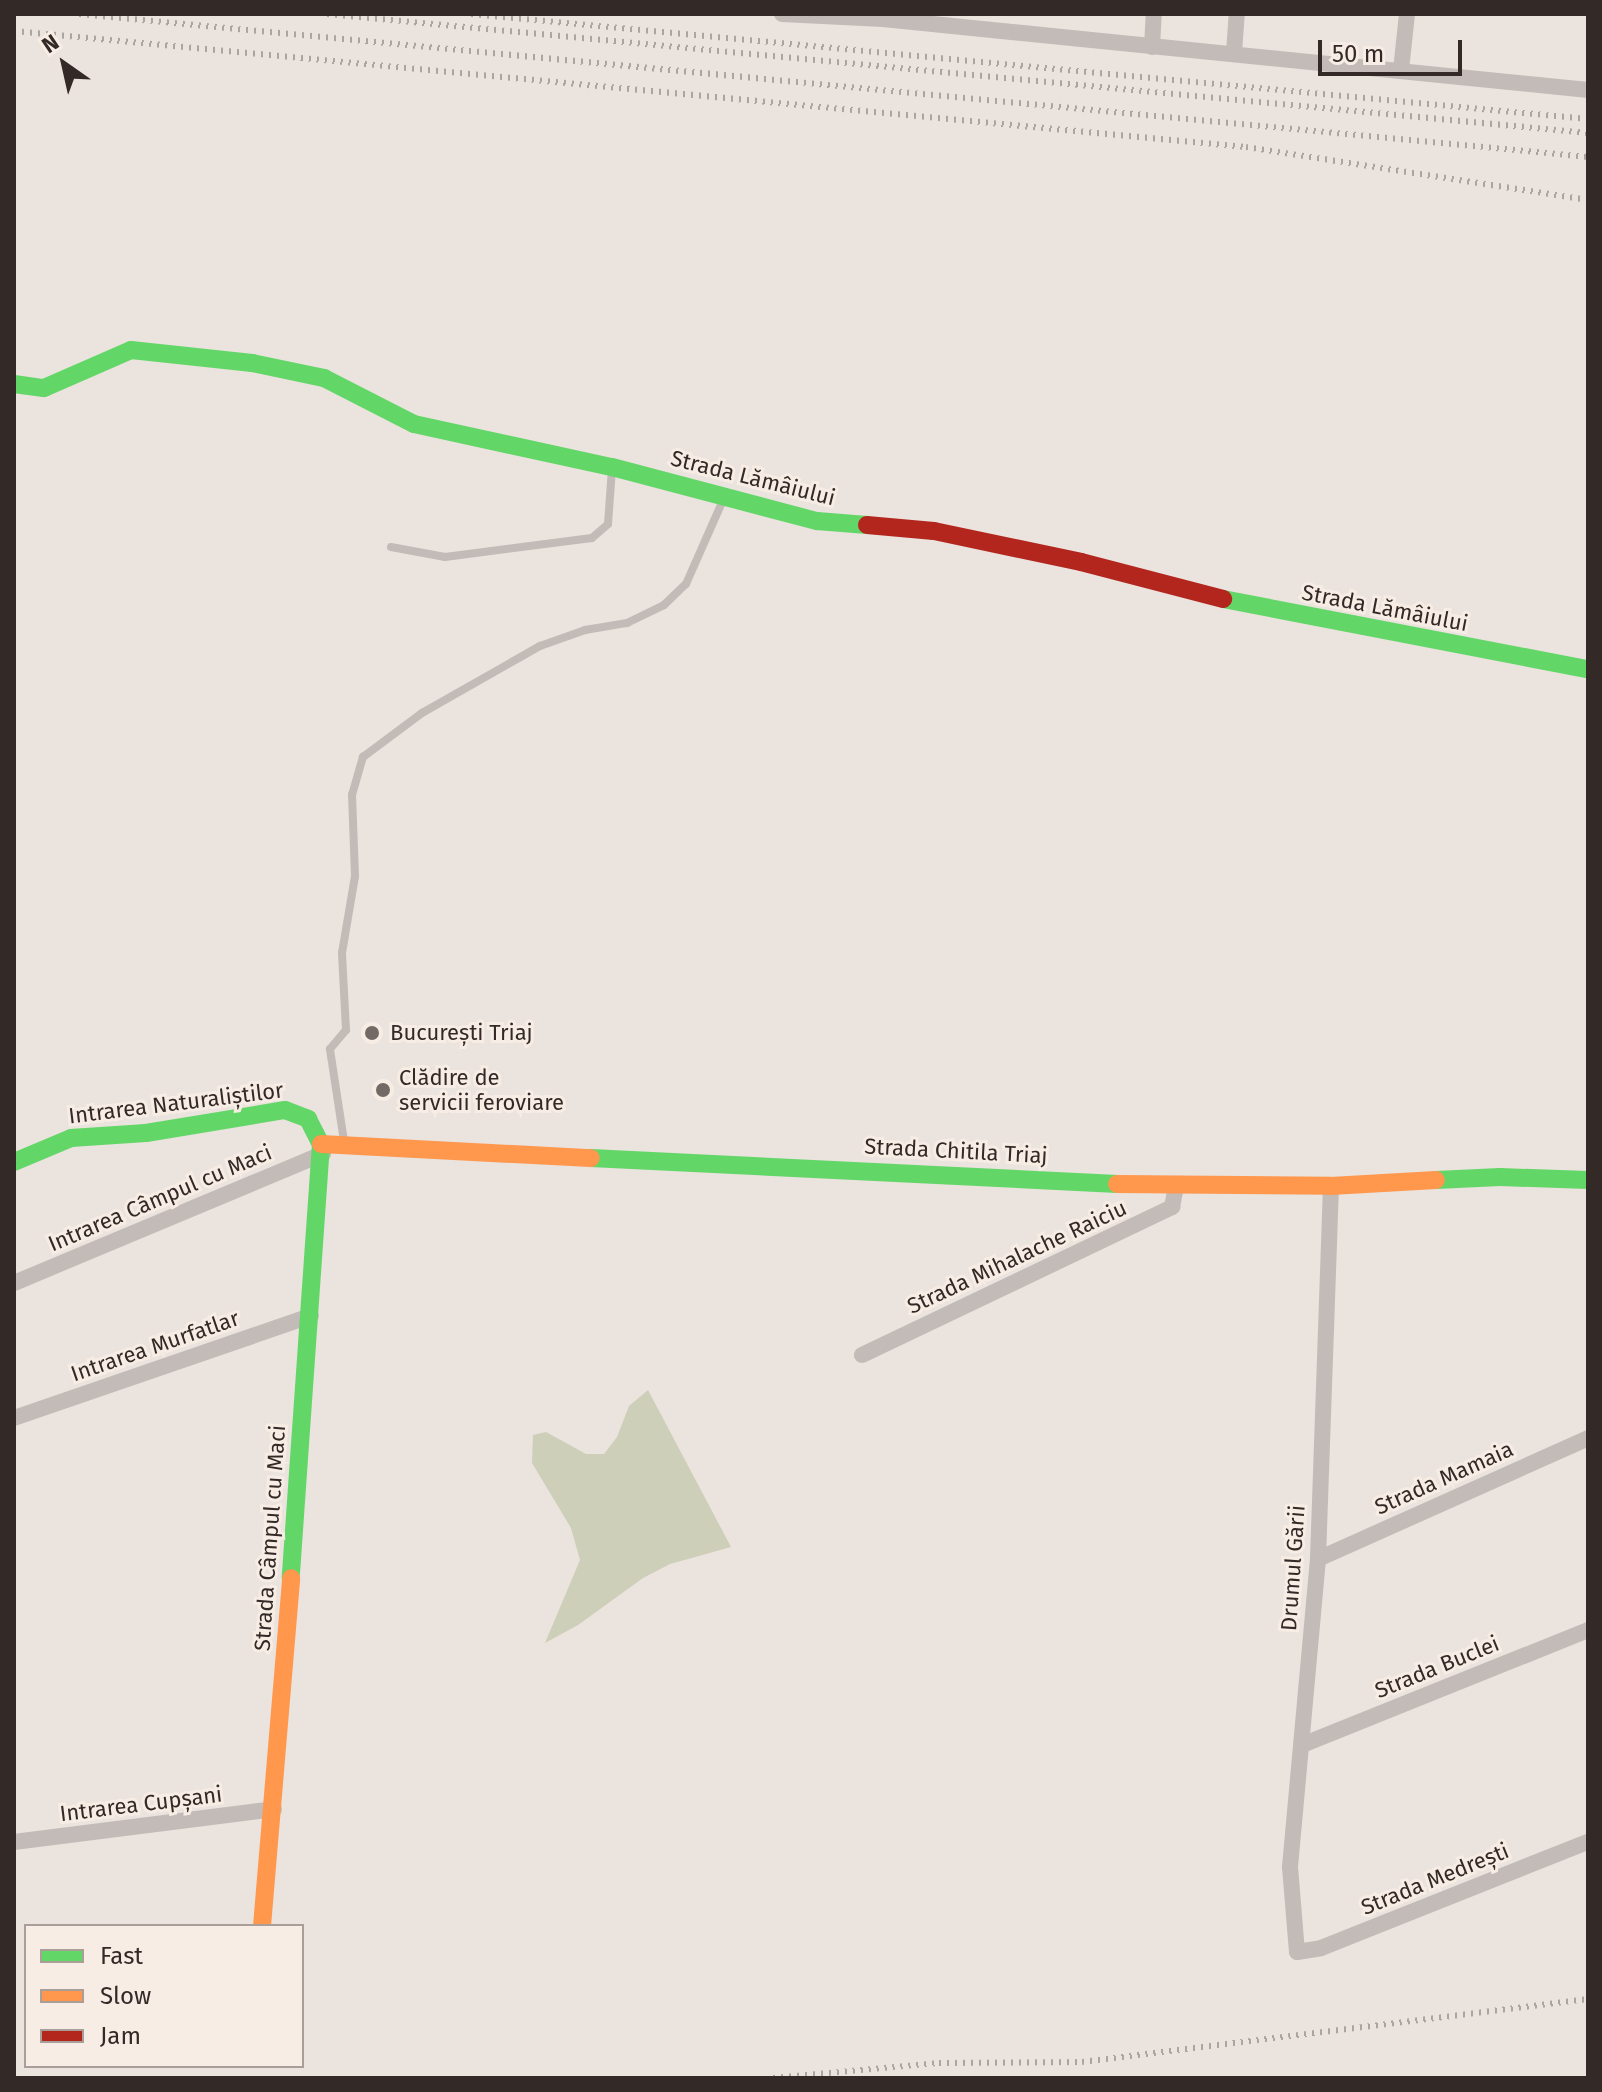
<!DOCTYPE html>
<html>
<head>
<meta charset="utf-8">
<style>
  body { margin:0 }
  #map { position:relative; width:1602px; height:2092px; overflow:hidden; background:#eae3de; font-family:"Fira Sans",sans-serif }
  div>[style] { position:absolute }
  .green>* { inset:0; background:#cdcfb8 }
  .lane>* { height:8px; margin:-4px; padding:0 4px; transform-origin:4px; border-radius:4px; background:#c3bbb7 }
  .street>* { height:16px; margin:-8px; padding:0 8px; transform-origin:8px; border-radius:8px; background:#c3bbb7 }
  .fast>* { height:18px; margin:-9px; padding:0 9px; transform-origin:9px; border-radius:9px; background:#63d668 }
  .slow>* { height:18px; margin:-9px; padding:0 9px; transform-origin:9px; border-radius:9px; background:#ff974d }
  .jam>* { height:18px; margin:-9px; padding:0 9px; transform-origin:9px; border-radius:9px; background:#b3261e }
  .rail>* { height:6px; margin-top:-3px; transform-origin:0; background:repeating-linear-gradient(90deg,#aba5a1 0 2px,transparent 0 8px) }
  .dots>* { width:22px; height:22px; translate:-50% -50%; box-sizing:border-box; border:4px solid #f8ede4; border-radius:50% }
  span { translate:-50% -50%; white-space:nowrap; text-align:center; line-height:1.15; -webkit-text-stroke:6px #f8ede4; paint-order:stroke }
  .street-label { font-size:22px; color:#332926 }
  .poi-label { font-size:22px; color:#332926 }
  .left { translate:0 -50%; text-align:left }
  .frame { position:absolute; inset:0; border:16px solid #332926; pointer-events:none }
  .legend { position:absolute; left:24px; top:1924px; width:280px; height:144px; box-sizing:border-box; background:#f8ede4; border:2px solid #a99f98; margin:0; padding:10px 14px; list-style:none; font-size:24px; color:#332926 }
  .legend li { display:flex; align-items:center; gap:16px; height:40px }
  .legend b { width:40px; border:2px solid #a99f98 }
  .north { position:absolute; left:24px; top:24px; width:80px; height:80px; -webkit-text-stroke:6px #f8ede4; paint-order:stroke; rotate:326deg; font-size:22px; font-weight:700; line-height:32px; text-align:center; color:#332926 }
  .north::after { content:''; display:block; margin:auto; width:28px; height:36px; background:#332926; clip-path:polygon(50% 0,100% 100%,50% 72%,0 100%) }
  .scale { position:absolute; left:1318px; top:40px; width:144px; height:36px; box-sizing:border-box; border:4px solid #332926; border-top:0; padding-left:10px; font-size:24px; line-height:28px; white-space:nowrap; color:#332926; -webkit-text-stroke:6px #f8ede4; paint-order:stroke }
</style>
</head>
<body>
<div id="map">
  <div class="green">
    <i style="clip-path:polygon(648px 1390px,731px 1547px,670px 1564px,643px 1578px,578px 1625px,545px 1643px,580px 1560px,571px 1528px,532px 1463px,533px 1435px,546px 1432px,586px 1454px,604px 1454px,617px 1437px,629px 1406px)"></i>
  </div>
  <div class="lane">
    <i style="left:391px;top:547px;width:55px;rotate:10.5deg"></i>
    <i style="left:445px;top:557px;width:148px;rotate:-7.4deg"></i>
    <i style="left:592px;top:538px;width:21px;rotate:-41deg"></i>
    <i style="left:608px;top:524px;width:56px;rotate:-85.9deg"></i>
    <i style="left:344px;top:1141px;width:93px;rotate:-98.7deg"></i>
    <i style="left:330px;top:1049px;width:25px;rotate:-50deg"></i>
    <i style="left:346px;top:1030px;width:77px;rotate:-93deg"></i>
    <i style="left:342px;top:953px;width:78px;rotate:-80.4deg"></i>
    <i style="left:355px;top:876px;width:81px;rotate:-92.1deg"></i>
    <i style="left:352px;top:795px;width:40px;rotate:-74deg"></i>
    <i style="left:363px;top:757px;width:74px;rotate:-36.7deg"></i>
    <i style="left:422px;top:713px;width:136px;rotate:-29.6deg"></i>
    <i style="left:540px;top:646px;width:48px;rotate:-19.6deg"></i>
    <i style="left:585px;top:630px;width:43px;rotate:-9.5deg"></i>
    <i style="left:627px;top:623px;width:41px;rotate:-25.9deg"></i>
    <i style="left:664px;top:605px;width:30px;rotate:-44deg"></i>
    <i style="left:686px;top:584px;width:94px;rotate:-66.2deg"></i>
  </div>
  <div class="street">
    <i style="left:782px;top:14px;width:101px;rotate:2.8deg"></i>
    <i style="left:883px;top:19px;width:709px;rotate:5.75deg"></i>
    <i style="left:1152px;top:47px;width:33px;rotate:-87deg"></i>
    <i style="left:1234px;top:53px;width:39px;rotate:-86deg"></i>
    <i style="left:1401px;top:70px;width:56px;rotate:-83.9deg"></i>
    <i style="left:1331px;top:1186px;width:373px;rotate:92deg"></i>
    <i style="left:1318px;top:1559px;width:309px;rotate:95.2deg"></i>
    <i style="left:1290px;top:1867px;width:85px;rotate:85.3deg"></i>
    <i style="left:1297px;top:1952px;width:24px;rotate:-9deg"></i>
    <i style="left:1321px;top:1948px;width:287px;rotate:-21.7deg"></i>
    <i style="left:14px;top:1283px;width:335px;rotate:-22.7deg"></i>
    <i style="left:862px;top:1355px;width:344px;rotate:-25.5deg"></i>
    <i style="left:1172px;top:1207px;width:20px;rotate:-79deg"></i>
    <i style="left:14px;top:1418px;width:314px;rotate:-19deg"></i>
    <i style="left:1318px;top:1559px;width:296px;rotate:-24.1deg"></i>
    <i style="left:1302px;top:1745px;width:308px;rotate:-21.9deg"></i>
    <i style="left:14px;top:1842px;width:262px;rotate:-7.2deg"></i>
  </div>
  <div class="fast">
    <i style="left:14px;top:384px;width:30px;rotate:8deg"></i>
    <i style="left:44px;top:388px;width:95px;rotate:-23.6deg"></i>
    <i style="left:131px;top:350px;width:122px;rotate:6.1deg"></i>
    <i style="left:252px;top:363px;width:74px;rotate:11.8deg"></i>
    <i style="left:324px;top:378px;width:101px;rotate:27.1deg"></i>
    <i style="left:414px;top:424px;width:203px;rotate:12.3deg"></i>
    <i style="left:612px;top:467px;width:212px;rotate:14.8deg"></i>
    <i style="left:817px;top:521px;width:50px;rotate:4.6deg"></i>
    <i style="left:1223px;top:599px;width:372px;rotate:10.9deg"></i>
    <i style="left:591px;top:1158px;width:527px;rotate:2.83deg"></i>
    <i style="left:14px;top:1162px;width:62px;rotate:-22.8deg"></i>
    <i style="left:71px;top:1138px;width:75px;rotate:-3.8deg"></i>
    <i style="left:146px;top:1133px;width:141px;rotate:-9.4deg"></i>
    <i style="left:285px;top:1110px;width:25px;rotate:21deg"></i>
    <i style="left:308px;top:1119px;width:28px;rotate:63deg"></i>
    <i style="left:321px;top:1144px;width:435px;rotate:94deg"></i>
    <i style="left:1436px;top:1180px;width:64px;rotate:-2.7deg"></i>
    <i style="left:1500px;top:1177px;width:88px;rotate:2deg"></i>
  </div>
  <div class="slow">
    <i style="left:321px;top:1144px;width:270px;rotate:3deg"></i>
    <i style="left:1117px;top:1184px;width:214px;rotate:0.5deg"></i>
    <i style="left:1331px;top:1186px;width:105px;rotate:-3.3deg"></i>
    <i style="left:262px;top:1926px;width:349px;rotate:-85.2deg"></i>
  </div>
  <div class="jam">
    <i style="left:867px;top:525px;width:67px;rotate:5.1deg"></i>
    <i style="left:934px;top:531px;width:150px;rotate:11.9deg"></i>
    <i style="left:1081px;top:562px;width:147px;rotate:14.6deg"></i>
  </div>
  <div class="rail">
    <i style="left:79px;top:14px;width:1516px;rotate:5.41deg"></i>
    <i style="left:327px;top:14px;width:1267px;rotate:5.39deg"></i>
    <i style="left:471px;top:14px;width:1122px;rotate:5.37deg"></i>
    <i style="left:14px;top:31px;width:1237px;rotate:5.38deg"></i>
    <i style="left:1246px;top:147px;width:346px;rotate:8.8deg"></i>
    <i style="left:773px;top:2078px;width:167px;rotate:-5.2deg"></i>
    <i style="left:939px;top:2063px;width:143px;rotate:-0.4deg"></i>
    <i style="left:1082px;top:2062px;width:510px;rotate:-7.1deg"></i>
  </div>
  <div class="dots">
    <i style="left:372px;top:1033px;background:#736a66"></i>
    <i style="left:383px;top:1090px;background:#736a66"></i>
  </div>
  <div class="street-label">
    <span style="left:753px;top:478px;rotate:14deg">Strada Lămâiului</span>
    <span style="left:1385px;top:608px;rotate:11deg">Strada Lămâiului</span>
    <span style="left:176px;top:1103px;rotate:-7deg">Intrarea Naturaliștilor</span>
    <span style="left:956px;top:1151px;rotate:3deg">Strada Chitila Triaj</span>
    <span style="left:160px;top:1198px;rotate:-23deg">Intrarea Câmpul cu Maci</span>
    <span style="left:1017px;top:1257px;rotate:-25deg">Strada Mihalache Raiciu</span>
    <span style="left:155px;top:1346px;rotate:-19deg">Intrarea Murfatlar</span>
    <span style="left:1444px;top:1478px;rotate:-24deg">Strada Mamaia</span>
    <span style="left:270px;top:1538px;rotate:-86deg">Strada Câmpul cu Maci</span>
    <span style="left:1293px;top:1568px;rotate:-86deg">Drumul Gării</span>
    <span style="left:1437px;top:1667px;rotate:-22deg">Strada Buclei</span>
    <span style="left:141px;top:1804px;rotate:-7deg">Intrarea Cupșani</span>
    <span style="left:1435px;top:1879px;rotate:-22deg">Strada Medrești</span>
  </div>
  <div class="poi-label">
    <span class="left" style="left:390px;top:1033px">București Triaj</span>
    <span class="left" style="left:399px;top:1090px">Clădire de<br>servicii feroviare</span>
  </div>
  <div class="frame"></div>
  <ul class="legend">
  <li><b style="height:10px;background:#63d668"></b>Fast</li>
  <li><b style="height:10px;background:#ff974d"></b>Slow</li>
  <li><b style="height:10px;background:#b3261e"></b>Jam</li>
  </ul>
  <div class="north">N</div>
  <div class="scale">50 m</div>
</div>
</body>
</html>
